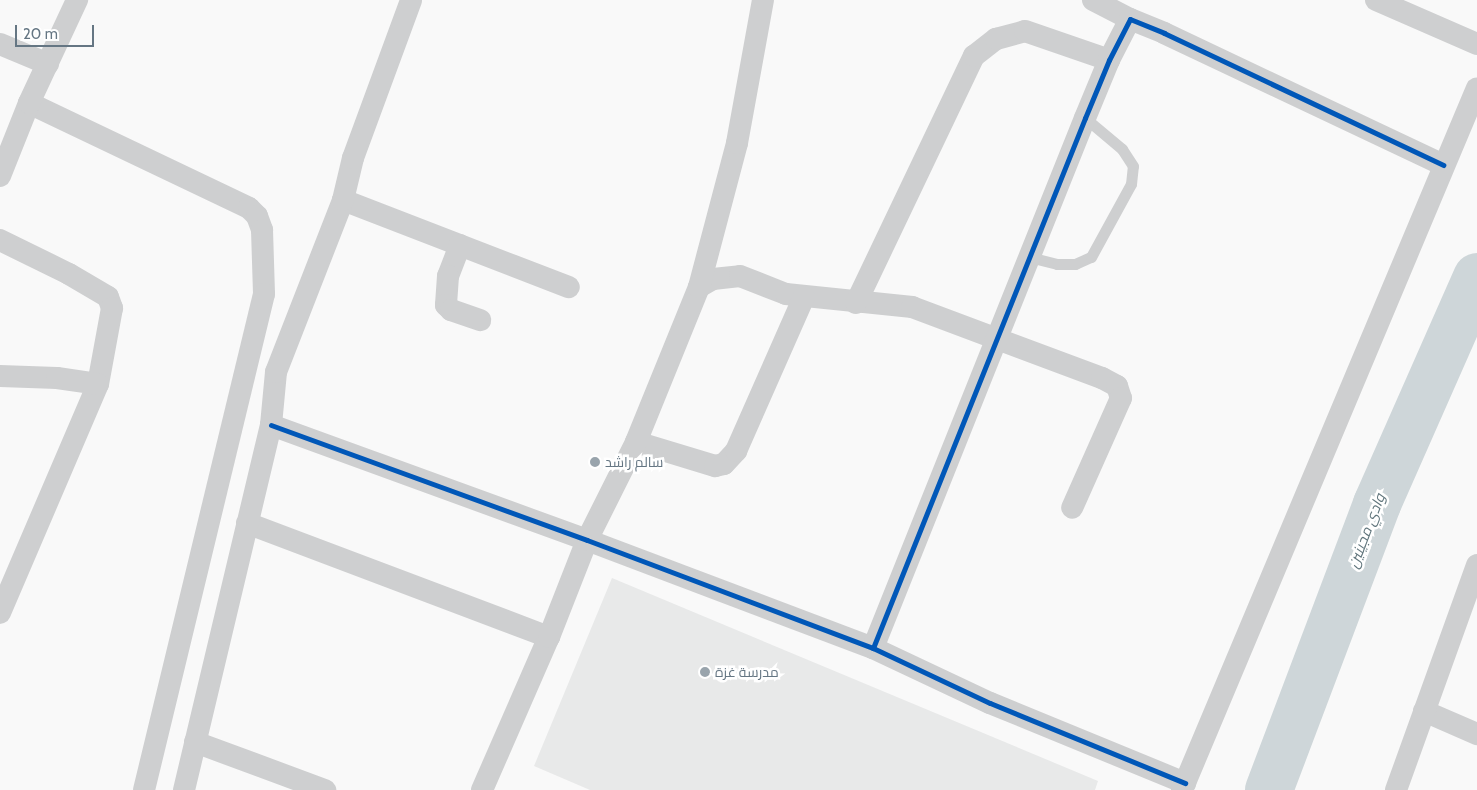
<!DOCTYPE html>
<html>
<head>
<meta charset="utf-8">
<style>
  body { margin:0 }
  #map { position:relative; width:1477px; height:790px; overflow:hidden; background:#f9f9f9; font-family:Cabin,Cairo,sans-serif }
  div>[style] { position:absolute }
  .built>* { inset:0; background:#e8e9e9 }
  .river>* { height:48px; margin:-24px; padding:0 24px; transform-origin:24px; border-radius:24px; background:#ced6d9 }
  .lane>* { height:11px; margin:-5.5px; padding:0 5.5px; transform-origin:5.5px; border-radius:5.5px; background:#cecfd0 }
  .street>* { height:22px; margin:-11px; padding:0 11px; transform-origin:11px; border-radius:11px; background:#cecfd0 }
  .cycleway>* { height:5px; margin:-2.5px; padding:0 2.5px; transform-origin:2.5px; border-radius:2.5px; background:#0057b8 }
  .dots>* { width:14px; height:14px; translate:-50% -50%; box-sizing:border-box; border:2px solid #fff; border-radius:50% }
  span { translate:-50% -50%; white-space:nowrap; text-align:center; line-height:1.15; -webkit-text-stroke:5px #fff; paint-order:stroke }
  .poi-label { font-size:14px; color:#657683 }
  .left { translate:0 -50%; text-align:left }
  .water-label { font-size:15px; color:#60757c; font-style:italic }
  .scale { position:absolute; left:15px; top:25px; width:79px; height:22px; box-sizing:border-box; border:2px solid #657683; border-top:0; padding-left:6px; font-size:15px; line-height:18px; white-space:nowrap; color:#657683; -webkit-text-stroke:4px #fff; paint-order:stroke }
</style>
</head>
<body>
<div id="map">
  <div class="built">
    <i style="clip-path:polygon(612px 578px,1098px 781px,1095px 790px,590px 790px,534px 766px)"></i>
  </div>
  <div class="river">
    <i style="left:1269px;top:790px;width:306px;rotate:-69.3deg"></i>
    <i style="left:1377px;top:504px;width:248px;rotate:-66.2deg"></i>
  </div>
  <div class="lane">
    <i style="left:1029px;top:257px;width:29px;rotate:14deg"></i>
    <i style="left:1057px;top:264px;width:18px"></i>
    <i style="left:1075px;top:264px;width:17px;rotate:-24deg"></i>
    <i style="left:1091px;top:257px;width:83px;rotate:-61.3deg"></i>
    <i style="left:1131px;top:184px;width:18px;rotate:-84deg"></i>
    <i style="left:1133px;top:166px;width:20px;rotate:-123deg"></i>
    <i style="left:1122px;top:149px;width:48px;rotate:-140deg"></i>
  </div>
  <div class="street">
    <i style="left:1093px;top:0;width:42px;rotate:27.2deg"></i>
    <i style="left:1376px;top:0;width:110px;rotate:23.5deg"></i>
    <i style="left:0;top:44px;width:52px;rotate:22.6deg"></i>
    <i style="left:29px;top:103px;width:244px;rotate:25.5deg"></i>
    <i style="left:249px;top:208px;width:11px;rotate:45deg"></i>
    <i style="left:257px;top:216px;width:15px;rotate:70deg"></i>
    <i style="left:262px;top:230px;width:64px;rotate:88.2deg"></i>
    <i style="left:264px;top:294px;width:510px;rotate:103.6deg"></i>
    <i style="left:0;top:176px;width:79px;rotate:-68.3deg"></i>
    <i style="left:29px;top:103px;width:114px;rotate:-65deg"></i>
    <i style="left:343px;top:200px;width:242px;rotate:21.1deg"></i>
    <i style="left:0;top:240px;width:77px;rotate:26.2deg"></i>
    <i style="left:69px;top:274px;width:45px;rotate:30.5deg"></i>
    <i style="left:108px;top:297px;width:12px;rotate:70deg"></i>
    <i style="left:112px;top:308px;width:77px;rotate:100.4deg"></i>
    <i style="left:98px;top:384px;width:249px;rotate:113.2deg"></i>
    <i style="left:460px;top:245px;width:33px;rotate:111deg"></i>
    <i style="left:448px;top:276px;width:29px;rotate:94deg"></i>
    <i style="left:446px;top:305px;width:7px;rotate:45deg"></i>
    <i style="left:451px;top:310px;width:31px;rotate:19deg"></i>
    <i style="left:699px;top:287px;width:16px;rotate:-30deg"></i>
    <i style="left:713px;top:279px;width:27px;rotate:-6deg"></i>
    <i style="left:740px;top:276px;width:49px;rotate:21.4deg"></i>
    <i style="left:786px;top:294px;width:127px;rotate:5.9deg"></i>
    <i style="left:912px;top:307px;width:203px;rotate:20.5deg"></i>
    <i style="left:1102px;top:378px;width:17px;rotate:28deg"></i>
    <i style="left:1117px;top:386px;width:13px;rotate:72deg"></i>
    <i style="left:1121px;top:398px;width:120px;rotate:114deg"></i>
    <i style="left:856px;top:303px;width:274px;rotate:-64.5deg"></i>
    <i style="left:974px;top:56px;width:28px;rotate:-38deg"></i>
    <i style="left:996px;top:39px;width:30px;rotate:-15deg"></i>
    <i style="left:1025px;top:31px;width:89px;rotate:19deg"></i>
    <i style="left:0;top:376px;width:57px;rotate:2deg"></i>
    <i style="left:57px;top:378px;width:41px;rotate:8.3deg"></i>
    <i style="left:271px;top:425px;width:336px;rotate:20deg"></i>
    <i style="left:587px;top:540px;width:306px;rotate:20.7deg"></i>
    <i style="left:873px;top:648px;width:129px;rotate:25.2deg"></i>
    <i style="left:990px;top:703px;width:211px;rotate:22.3deg"></i>
    <i style="left:636px;top:442px;width:83px;rotate:16.9deg"></i>
    <i style="left:715px;top:466px;width:9px;rotate:-13deg"></i>
    <i style="left:724px;top:464px;width:18px;rotate:-47deg"></i>
    <i style="left:736px;top:451px;width:168px;rotate:-66.2deg"></i>
    <i style="left:247px;top:523px;width:323px;rotate:20.7deg"></i>
    <i style="left:873px;top:648px;width:571px;rotate:-68.2deg"></i>
    <i style="left:1085px;top:118px;width:63px;rotate:-67.5deg"></i>
    <i style="left:1109px;top:60px;width:46px;rotate:-62.9deg"></i>
    <i style="left:1130px;top:19px;width:37px;rotate:22deg"></i>
    <i style="left:1164px;top:33px;width:309px;rotate:25.3deg"></i>
    <i style="left:1424px;top:711px;width:58px;rotate:23.5deg"></i>
    <i style="left:195px;top:742px;width:139px;rotate:20.3deg"></i>
    <i style="left:184px;top:790px;width:375px;rotate:-76.6deg"></i>
    <i style="left:271px;top:425px;width:53px;rotate:-84.6deg"></i>
    <i style="left:276px;top:372px;width:185px;rotate:-68.7deg"></i>
    <i style="left:343px;top:200px;width:43px;rotate:-76.6deg"></i>
    <i style="left:353px;top:158px;width:168px;rotate:-69.8deg"></i>
    <i style="left:482px;top:790px;width:167px;rotate:-66.4deg"></i>
    <i style="left:549px;top:637px;width:104px;rotate:-68.6deg"></i>
    <i style="left:587px;top:540px;width:110px;rotate:-63.4deg"></i>
    <i style="left:636px;top:442px;width:167px;rotate:-67.9deg"></i>
    <i style="left:699px;top:287px;width:149px;rotate:-75.2deg"></i>
    <i style="left:737px;top:143px;width:145px;rotate:-79.7deg"></i>
    <i style="left:1182px;top:790px;width:761px;rotate:-67.21deg"></i>
    <i style="left:1396px;top:790px;width:239px;rotate:-70.2deg"></i>
  </div>
  <div class="cycleway">
    <i style="left:271px;top:425px;width:336px;rotate:20deg"></i>
    <i style="left:587px;top:540px;width:306px;rotate:20.7deg"></i>
    <i style="left:873px;top:648px;width:129px;rotate:25.2deg"></i>
    <i style="left:990px;top:703px;width:211px;rotate:22.3deg"></i>
    <i style="left:873px;top:648px;width:571px;rotate:-68.2deg"></i>
    <i style="left:1085px;top:118px;width:63px;rotate:-67.5deg"></i>
    <i style="left:1109px;top:60px;width:46px;rotate:-62.9deg"></i>
    <i style="left:1130px;top:19px;width:37px;rotate:22deg"></i>
    <i style="left:1164px;top:33px;width:309px;rotate:25.3deg"></i>
  </div>
  <div class="dots">
    <i style="left:595px;top:462px;background:#99a4ac"></i>
    <i style="left:705px;top:672px;background:#99a4ac"></i>
  </div>
  <div class="poi-label">
    <span class="left" style="left:605px;top:462px">سالم راشد</span>
    <span class="left" style="left:715px;top:672px">مدرسة غزة</span>
  </div>
  <div class="water-label">
    <span style="left:1367px;top:531px;rotate:-69deg">وادي مجينين</span>
  </div>
  <div class="scale">20 m</div>
</div>
</body>
</html>
